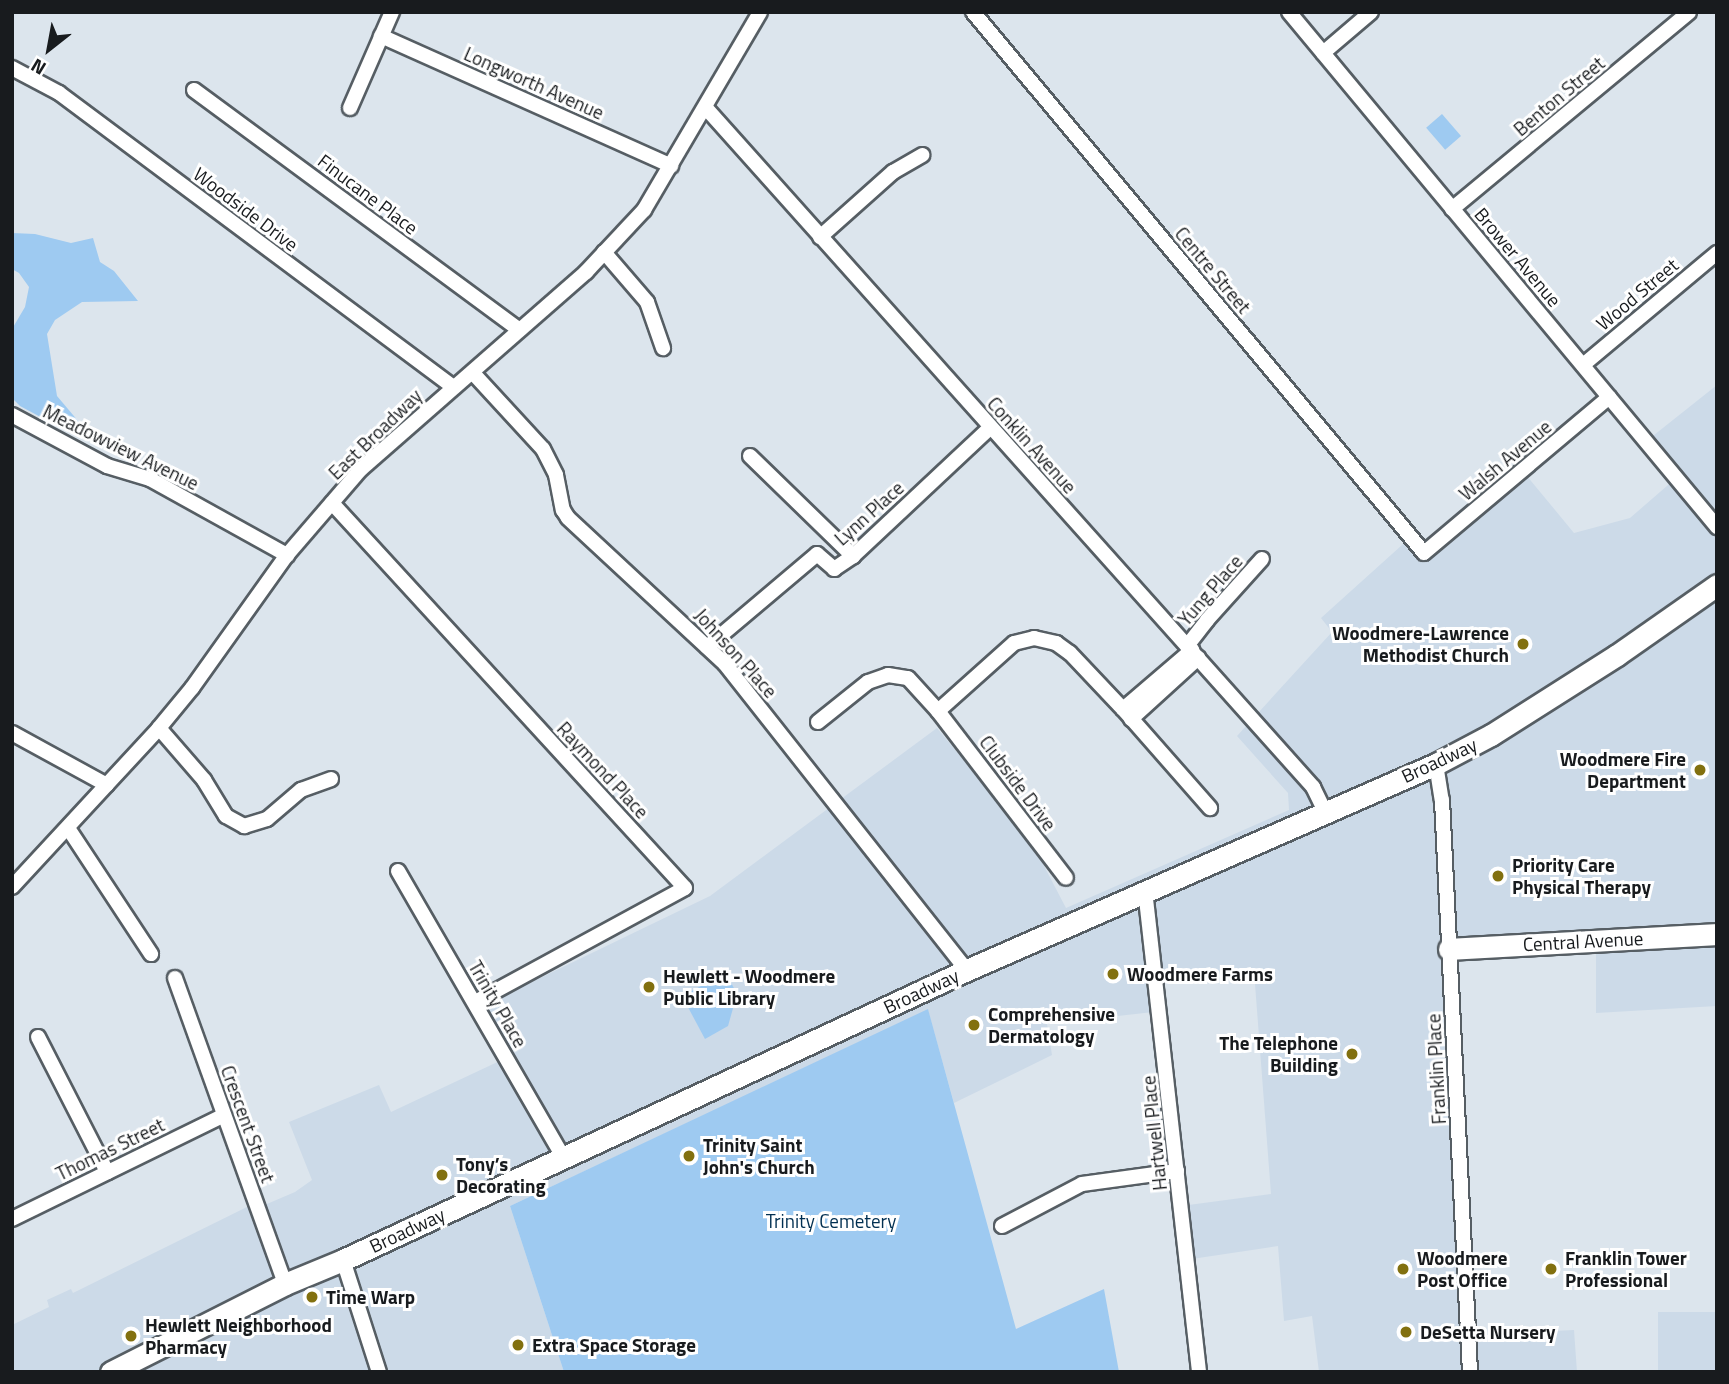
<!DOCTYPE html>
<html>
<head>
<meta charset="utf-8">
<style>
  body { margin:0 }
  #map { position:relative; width:1729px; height:1384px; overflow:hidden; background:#dce5ed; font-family:"Titillium Web",sans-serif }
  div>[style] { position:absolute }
  .built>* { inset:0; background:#ccdae8; transform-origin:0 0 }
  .green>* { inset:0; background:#9ecaf1; transform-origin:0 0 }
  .roads { filter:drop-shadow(2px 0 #565e64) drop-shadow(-2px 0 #565e64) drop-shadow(0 2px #565e64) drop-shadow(0 -2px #565e64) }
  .street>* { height:14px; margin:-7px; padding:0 7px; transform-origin:7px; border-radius:7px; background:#fff }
  .secondary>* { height:21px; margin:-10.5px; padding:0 10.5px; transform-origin:10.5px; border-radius:10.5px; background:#fff }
  .dots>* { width:19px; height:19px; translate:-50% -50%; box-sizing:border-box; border:4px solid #fff; border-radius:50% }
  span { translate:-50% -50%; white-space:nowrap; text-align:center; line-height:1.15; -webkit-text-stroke:6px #fff; paint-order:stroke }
  .street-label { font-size:19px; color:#181b1e }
  .poi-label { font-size:19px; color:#181b1e; font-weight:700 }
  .right { translate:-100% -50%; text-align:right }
  .left { translate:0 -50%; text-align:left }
  .park-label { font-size:19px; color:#002f51 }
  .frame { position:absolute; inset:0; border:14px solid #181b1e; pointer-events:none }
  .north { position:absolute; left:14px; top:14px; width:70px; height:70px; -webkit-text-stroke:5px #fff; paint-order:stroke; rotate:211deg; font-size:19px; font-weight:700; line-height:28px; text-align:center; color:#181b1e }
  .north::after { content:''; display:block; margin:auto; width:24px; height:32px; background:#181b1e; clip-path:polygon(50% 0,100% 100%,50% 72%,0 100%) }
</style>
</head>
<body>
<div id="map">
  <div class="built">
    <i style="clip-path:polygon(1717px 385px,1717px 1006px,1596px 1013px,1596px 939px,1456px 952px,1471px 1335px,1574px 1330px,1577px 1372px,1319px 1372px,1312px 1316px,1284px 1321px,1278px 1246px,1185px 1260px,1181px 1206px,1271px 1194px,1254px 971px,1158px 983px,1162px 1011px,1047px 1024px,1052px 1055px,954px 1103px,928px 1010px,510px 1206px,564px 1372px,12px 1372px,12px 1325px,49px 1307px,47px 1300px,71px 1289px,73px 1293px,251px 1205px,253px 1210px,295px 1192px,312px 1180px,289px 1122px,379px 1085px,391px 1112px,506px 1058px,478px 1008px,710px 896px,937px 728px,1032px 843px,1066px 908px,1289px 810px,1288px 793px,1237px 736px,1332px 632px,1321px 618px,1412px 536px,1425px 548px,1522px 470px,1574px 533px,1630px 518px,1675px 479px,1644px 443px)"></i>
    <i style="left:1717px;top:1312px;width:60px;height:59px;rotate:90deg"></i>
  </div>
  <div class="green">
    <i style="left:1442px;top:114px;width:29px;height:21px;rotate:49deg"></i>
    <i style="clip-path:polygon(12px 233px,35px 234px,71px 243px,93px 238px,100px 262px,114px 271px,138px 301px,82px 302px,55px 320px,47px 334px,57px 396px,84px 428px,48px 421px,20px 406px,12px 398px,12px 329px,25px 307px,29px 287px,19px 273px,12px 269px)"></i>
    <i style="clip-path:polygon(726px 973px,737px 994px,728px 1026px,705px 1039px,682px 996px)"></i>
    <i style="clip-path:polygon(928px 1009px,1016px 1329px,1104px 1289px,1119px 1372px,564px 1372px,510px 1206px)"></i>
  </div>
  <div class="roads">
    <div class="street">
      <i style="left:973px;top:12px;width:704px;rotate:50.18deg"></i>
      <i style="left:1424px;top:553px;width:242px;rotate:-40.1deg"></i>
      <i style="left:1289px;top:12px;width:670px;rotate:50.27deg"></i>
      <i style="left:381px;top:36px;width:318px;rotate:24.1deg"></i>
      <i style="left:1323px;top:53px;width:63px;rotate:-40.5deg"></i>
      <i style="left:12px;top:68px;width:53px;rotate:28deg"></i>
      <i style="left:59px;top:93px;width:492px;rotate:36.7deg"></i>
      <i style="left:194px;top:90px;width:404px;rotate:36.4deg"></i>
      <i style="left:350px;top:108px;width:105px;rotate:-66.4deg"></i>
      <i style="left:706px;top:108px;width:911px;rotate:48.2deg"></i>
      <i style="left:1313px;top:787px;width:25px;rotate:64deg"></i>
      <i style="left:1452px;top:209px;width:308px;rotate:-39.7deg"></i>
      <i style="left:820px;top:237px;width:98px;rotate:-41.7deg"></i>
      <i style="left:893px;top:172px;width:34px;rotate:-30deg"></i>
      <i style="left:604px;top:252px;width:66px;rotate:49.3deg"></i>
      <i style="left:647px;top:302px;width:49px;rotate:70.8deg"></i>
      <i style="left:1583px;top:365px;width:175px;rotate:-39.9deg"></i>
      <i style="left:473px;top:373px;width:103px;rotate:47.4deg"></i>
      <i style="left:543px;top:449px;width:29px;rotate:63deg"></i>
      <i style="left:556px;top:475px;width:36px;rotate:79deg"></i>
      <i style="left:563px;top:510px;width:9px;rotate:58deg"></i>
      <i style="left:568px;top:518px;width:214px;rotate:42.9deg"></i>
      <i style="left:725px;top:664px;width:390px;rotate:51.7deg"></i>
      <i style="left:12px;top:415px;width:108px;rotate:28.2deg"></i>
      <i style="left:107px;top:466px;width:45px;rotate:16.8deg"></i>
      <i style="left:150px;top:479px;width:157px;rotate:29deg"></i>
      <i style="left:750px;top:456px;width:144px;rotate:44.2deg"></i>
      <i style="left:332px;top:503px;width:522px;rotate:47.48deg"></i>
      <i style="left:685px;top:888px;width:239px;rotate:151.5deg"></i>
      <i style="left:1187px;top:646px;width:33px;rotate:-52deg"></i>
      <i style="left:1207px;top:620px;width:82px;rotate:-48deg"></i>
      <i style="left:707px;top:647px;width:144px;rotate:-40.2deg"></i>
      <i style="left:817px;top:554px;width:23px;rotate:41deg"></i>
      <i style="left:834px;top:569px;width:23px;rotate:-34deg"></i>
      <i style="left:853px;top:556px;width:187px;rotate:-43.1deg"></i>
      <i style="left:1123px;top:709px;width:91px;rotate:-40.5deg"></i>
      <i style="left:938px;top:711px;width:102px;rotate:-41.8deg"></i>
      <i style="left:1014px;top:643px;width:21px;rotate:-14deg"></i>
      <i style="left:1034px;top:638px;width:23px;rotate:13deg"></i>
      <i style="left:1056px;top:643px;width:17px;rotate:36deg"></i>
      <i style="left:1070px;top:653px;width:77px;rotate:46.6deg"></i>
      <i style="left:1123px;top:709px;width:132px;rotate:48.7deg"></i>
      <i style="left:1131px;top:719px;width:91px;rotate:-42.3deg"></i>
      <i style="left:818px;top:722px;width:64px;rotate:-38.7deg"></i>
      <i style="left:868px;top:682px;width:21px;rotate:-19deg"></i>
      <i style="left:888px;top:675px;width:20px;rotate:9deg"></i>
      <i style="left:908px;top:678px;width:45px;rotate:47.7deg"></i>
      <i style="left:938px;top:711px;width:210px;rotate:52.5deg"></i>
      <i style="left:159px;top:728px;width:69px;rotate:49.1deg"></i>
      <i style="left:204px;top:780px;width:42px;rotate:58.6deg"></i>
      <i style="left:226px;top:816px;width:21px;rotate:29deg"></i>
      <i style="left:244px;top:826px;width:24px;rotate:-17deg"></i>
      <i style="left:267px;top:819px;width:45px;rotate:-40.5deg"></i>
      <i style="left:301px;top:790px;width:32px;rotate:-20deg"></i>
      <i style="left:12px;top:733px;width:108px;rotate:28.7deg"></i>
      <i style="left:1436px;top:764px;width:36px;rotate:81deg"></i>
      <i style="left:1442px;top:800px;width:573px;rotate:87.2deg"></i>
      <i style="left:68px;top:828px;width:151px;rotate:56.6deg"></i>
      <i style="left:398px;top:871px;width:330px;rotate:60deg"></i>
      <i style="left:12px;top:887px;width:217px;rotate:-47.2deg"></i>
      <i style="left:159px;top:728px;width:52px;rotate:-50.5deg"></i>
      <i style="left:192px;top:688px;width:163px;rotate:-54.5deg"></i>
      <i style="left:287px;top:555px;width:113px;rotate:-49.3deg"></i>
      <i style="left:361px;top:469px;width:299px;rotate:-41.2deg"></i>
      <i style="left:586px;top:272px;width:85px;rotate:-46.9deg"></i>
      <i style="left:644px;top:210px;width:229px;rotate:-59.6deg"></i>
      <i style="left:1145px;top:890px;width:485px;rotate:83.6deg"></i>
      <i style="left:175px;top:978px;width:325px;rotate:70.2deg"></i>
      <i style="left:38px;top:1037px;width:152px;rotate:62.9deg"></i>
      <i style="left:12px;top:1219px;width:236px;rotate:-26.1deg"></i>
      <i style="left:1002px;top:1226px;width:90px;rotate:-27.7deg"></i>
      <i style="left:1082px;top:1184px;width:96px;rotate:-7.8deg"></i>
      <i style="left:343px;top:1260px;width:118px;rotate:72.2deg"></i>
    </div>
    <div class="secondary">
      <i style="left:1449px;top:949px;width:268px;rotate:-3.2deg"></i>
      <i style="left:111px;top:1372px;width:195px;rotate:-26.8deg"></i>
      <i style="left:285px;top:1284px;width:63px;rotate:-22.5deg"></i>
      <i style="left:343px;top:1260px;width:688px;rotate:-24.93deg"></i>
      <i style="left:967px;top:970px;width:512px;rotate:-23.71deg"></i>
      <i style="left:1436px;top:764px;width:62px;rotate:-27.8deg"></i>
      <i style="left:1491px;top:735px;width:149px;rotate:-32.4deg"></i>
      <i style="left:1617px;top:655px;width:122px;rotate:-35deg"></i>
    </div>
  </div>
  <div class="dots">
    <i style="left:1523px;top:644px;background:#82700f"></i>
    <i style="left:1700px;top:770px;background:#82700f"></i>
    <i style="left:1498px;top:876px;background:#82700f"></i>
    <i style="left:1113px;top:974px;background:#82700f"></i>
    <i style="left:649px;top:987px;background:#82700f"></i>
    <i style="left:974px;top:1025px;background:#82700f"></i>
    <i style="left:1352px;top:1054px;background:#82700f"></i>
    <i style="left:689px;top:1156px;background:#82700f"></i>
    <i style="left:442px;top:1175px;background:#82700f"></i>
    <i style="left:1403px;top:1269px;background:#82700f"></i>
    <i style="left:1551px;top:1269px;background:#82700f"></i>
    <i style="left:312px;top:1297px;background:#82700f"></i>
    <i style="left:1406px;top:1332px;background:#82700f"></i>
    <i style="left:131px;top:1336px;background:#82700f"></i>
    <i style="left:518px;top:1345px;background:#82700f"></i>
  </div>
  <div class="street-label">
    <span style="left:534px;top:83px;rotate:24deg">Longworth Avenue</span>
    <span style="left:1559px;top:96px;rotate:-40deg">Benton Street</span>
    <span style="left:368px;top:194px;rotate:37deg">Finucane Place</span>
    <span style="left:246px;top:209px;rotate:37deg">Woodside Drive</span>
    <span style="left:1518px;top:257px;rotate:50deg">Brower Avenue</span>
    <span style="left:1213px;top:270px;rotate:50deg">Centre Street</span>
    <span style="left:1637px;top:294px;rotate:-40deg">Wood Street</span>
    <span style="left:375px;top:434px;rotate:-44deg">East Broadway</span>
    <span style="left:1032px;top:445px;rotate:48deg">Conklin Avenue</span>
    <span style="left:121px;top:447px;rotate:26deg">Meadowview Avenue</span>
    <span style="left:1505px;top:460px;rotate:-40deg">Walsh Avenue</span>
    <span style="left:869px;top:513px;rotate:-42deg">Lynn Place</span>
    <span style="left:1210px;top:590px;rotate:-49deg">Yung Place</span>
    <span style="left:736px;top:653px;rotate:48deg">Johnson Place</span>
    <span style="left:1439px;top:760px;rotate:-25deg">Broadway</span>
    <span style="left:603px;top:770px;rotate:47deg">Raymond Place</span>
    <span style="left:1018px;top:783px;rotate:53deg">Clubside Drive</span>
    <span style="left:1583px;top:941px;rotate:-3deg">Central Avenue</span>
    <span style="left:921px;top:991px;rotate:-25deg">Broadway</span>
    <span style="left:498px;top:1004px;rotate:60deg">Trinity Place</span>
    <span style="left:1436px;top:1069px;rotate:-93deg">Franklin Place</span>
    <span style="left:248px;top:1124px;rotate:70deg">Crescent Street</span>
    <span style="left:1154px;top:1133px;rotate:-96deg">Hartwell Place</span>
    <span style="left:110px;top:1149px;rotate:-26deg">Thomas Street</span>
    <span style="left:407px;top:1230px;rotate:-25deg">Broadway</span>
  </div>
  <div class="poi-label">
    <span class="right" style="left:1509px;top:644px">Woodmere-Lawrence<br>Methodist Church</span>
    <span class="right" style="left:1686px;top:770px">Woodmere Fire<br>Department</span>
    <span class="left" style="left:1512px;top:876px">Priority Care<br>Physical Therapy</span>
    <span class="left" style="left:1127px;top:974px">Woodmere Farms</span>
    <span class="left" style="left:663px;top:987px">Hewlett - Woodmere<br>Public Library</span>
    <span class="left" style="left:988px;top:1025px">Comprehensive<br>Dermatology</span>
    <span class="right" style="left:1338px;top:1054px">The Telephone<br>Building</span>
    <span class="left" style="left:703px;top:1156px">Trinity Saint<br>John's Church</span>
    <span class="left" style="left:456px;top:1175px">Tony’s<br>Decorating</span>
    <span class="left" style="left:1417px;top:1269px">Woodmere<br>Post Office</span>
    <span class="left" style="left:1565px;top:1269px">Franklin Tower<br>Professional</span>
    <span class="left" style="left:326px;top:1297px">Time Warp</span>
    <span class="left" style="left:145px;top:1336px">Hewlett Neighborhood<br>Pharmacy</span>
    <span class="left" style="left:1420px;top:1332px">DeSetta Nursery</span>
    <span class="left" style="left:532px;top:1345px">Extra Space Storage</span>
  </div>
  <div class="park-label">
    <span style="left:831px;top:1221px">Trinity Cemetery</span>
  </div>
  <div class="frame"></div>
  <div class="north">N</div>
</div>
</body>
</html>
